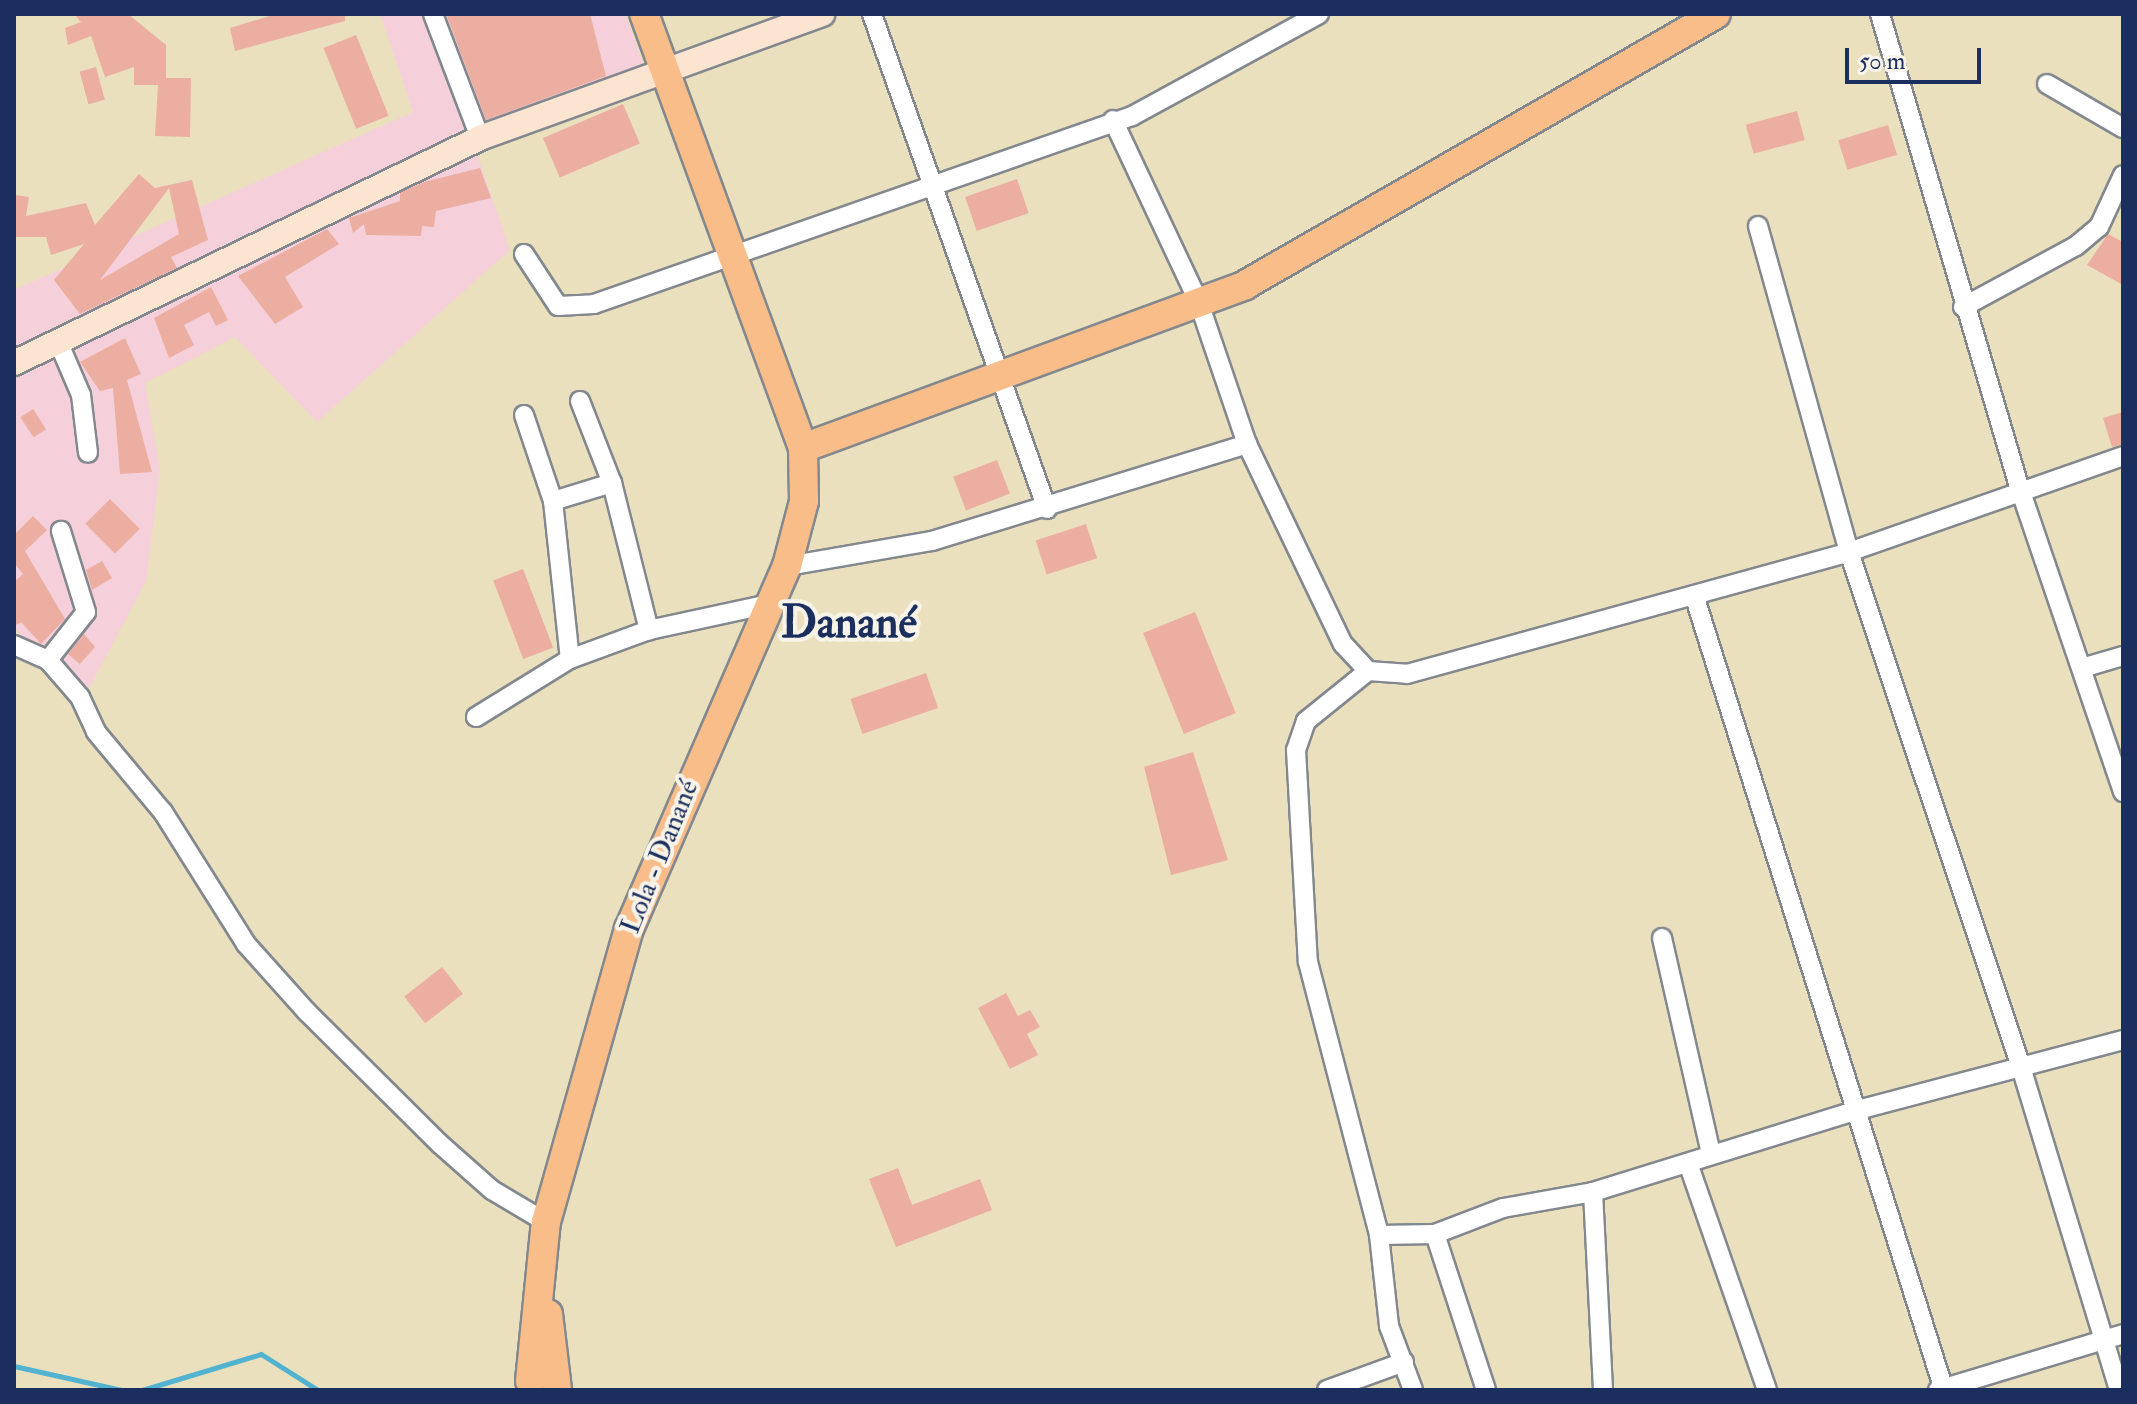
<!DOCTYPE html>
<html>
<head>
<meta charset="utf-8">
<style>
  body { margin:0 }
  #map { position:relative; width:2137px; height:1404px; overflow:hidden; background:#eae0bd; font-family:"IM FELL Double Pica",serif }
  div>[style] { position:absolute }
  .built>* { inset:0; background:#f5cfda }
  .stream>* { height:5px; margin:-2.5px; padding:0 2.5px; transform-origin:2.5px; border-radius:2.5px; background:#51b3d0 }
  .building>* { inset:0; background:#ecaea1; transform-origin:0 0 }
  .roads { filter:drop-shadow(2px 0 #82888e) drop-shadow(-2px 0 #82888e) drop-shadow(0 2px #82888e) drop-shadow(0 -2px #82888e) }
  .street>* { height:18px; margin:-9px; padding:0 9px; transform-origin:9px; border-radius:9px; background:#fff }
  .secondary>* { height:24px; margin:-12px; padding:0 12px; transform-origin:12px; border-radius:12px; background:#fce5d0 }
  .primary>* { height:28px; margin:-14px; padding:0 14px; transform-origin:14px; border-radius:14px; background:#f8bd89 }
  span { translate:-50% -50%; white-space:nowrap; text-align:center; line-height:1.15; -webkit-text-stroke:8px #f7f3e8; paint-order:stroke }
  .street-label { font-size:28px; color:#1b2f5e }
  .town-label { font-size:44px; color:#1b2f5e; font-weight:700 }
  .frame { position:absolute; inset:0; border:16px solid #1b2f5e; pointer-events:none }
  .scale { position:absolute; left:1845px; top:48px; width:136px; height:36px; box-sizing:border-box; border:4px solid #1b2f5e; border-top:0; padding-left:10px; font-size:24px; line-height:28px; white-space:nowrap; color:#1b2f5e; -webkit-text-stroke:6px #f7f3e8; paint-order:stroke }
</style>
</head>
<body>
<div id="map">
  <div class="built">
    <i style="clip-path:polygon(380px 14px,625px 14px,652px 87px,477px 154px,510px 250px,317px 422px,235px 337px,145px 383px,160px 470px,146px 581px,86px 694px,14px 628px,14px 290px,413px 112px)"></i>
  </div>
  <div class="stream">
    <i style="left:14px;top:1366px;width:110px;rotate:12.6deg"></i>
    <i style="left:142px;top:1390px;width:124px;rotate:-16.8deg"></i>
    <i style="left:261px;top:1354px;width:67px;rotate:32.3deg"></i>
  </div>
  <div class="building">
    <i style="clip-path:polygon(74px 14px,128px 14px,166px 45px,166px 78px,191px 78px,190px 137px,155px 136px,158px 85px,134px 85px,134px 67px,105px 77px,91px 36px,68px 45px,65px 28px,81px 22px)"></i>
    <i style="clip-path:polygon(276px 14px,345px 14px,345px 21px,235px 51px,230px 28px)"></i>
    <i style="clip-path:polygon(446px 14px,590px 14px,606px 76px,486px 120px)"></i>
    <i style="left:356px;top:35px;width:87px;height:35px;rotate:68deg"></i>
    <i style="left:96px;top:67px;width:34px;height:17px;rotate:75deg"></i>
    <i style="left:623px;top:104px;width:43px;height:87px;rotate:67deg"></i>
    <i style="left:1797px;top:111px;width:30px;height:53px;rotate:75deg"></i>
    <i style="left:1888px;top:125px;width:31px;height:52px;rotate:73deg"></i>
    <i style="clip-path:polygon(480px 168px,491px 198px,436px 211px,434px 227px,422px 226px,421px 236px,366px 235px,364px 224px,353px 233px,349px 218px,400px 201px,400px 193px,424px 182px)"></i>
    <i style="clip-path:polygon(evenodd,139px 174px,155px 188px,192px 180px,208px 240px,171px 257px,177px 268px,80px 314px,54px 280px,84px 244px,51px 255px,46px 237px,14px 237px,14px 195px,29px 197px,26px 216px,86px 203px,95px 225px,139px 174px,169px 188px,179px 234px,100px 280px,169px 188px)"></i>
    <i style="left:1017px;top:179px;width:36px;height:55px;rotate:71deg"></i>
    <i style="clip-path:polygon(327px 229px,339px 244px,285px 277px,303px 307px,275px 324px,238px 276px)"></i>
    <i style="clip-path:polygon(2108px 234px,2123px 242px,2123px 285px,2087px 265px)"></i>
    <i style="clip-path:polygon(211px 287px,228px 320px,216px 326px,209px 312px,184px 325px,194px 345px,169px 358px,154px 318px)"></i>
    <i style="clip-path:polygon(125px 338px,141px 374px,127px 380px,152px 472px,120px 474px,113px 388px,100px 391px,80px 362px)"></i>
    <i style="left:33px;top:409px;width:24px;height:15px;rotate:57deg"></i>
    <i style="clip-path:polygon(2123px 412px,2123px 444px,2112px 447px,2103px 418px)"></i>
    <i style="left:997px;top:460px;width:36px;height:47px;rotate:69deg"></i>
    <i style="left:110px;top:499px;width:42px;height:35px;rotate:45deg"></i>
    <i style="clip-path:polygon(33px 516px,47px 530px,25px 551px,65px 619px,41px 644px,21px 622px,14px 626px,14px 582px,23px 574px,14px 563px,14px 535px)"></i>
    <i style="left:1086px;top:524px;width:36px;height:53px;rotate:72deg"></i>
    <i style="clip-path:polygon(102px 561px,112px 578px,92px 590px,86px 570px)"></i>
    <i style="left:523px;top:569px;width:84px;height:32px;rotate:69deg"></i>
    <i style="left:1195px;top:612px;width:109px;height:56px;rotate:68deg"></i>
    <i style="clip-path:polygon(84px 634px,95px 647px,80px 664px,68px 654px)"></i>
    <i style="left:926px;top:673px;width:37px;height:80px;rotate:71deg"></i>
    <i style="clip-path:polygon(1193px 752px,1228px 860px,1171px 875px,1144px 767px)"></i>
    <i style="left:442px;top:967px;width:34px;height:48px;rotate:52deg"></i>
    <i style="clip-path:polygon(1006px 993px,1018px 1016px,1030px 1010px,1040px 1027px,1027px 1034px,1038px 1055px,1010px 1069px,978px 1008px)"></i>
    <i style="clip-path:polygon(898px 1168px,912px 1205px,980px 1179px,992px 1210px,896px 1247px,869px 1179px)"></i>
  </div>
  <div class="roads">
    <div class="street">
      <i style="left:433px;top:14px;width:133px;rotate:69.2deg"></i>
      <i style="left:872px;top:14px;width:525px;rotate:70.53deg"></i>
      <i style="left:1880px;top:14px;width:498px;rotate:73.6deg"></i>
      <i style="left:2021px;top:492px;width:317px;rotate:71.2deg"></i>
      <i style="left:2047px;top:84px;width:88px;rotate:30.1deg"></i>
      <i style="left:1113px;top:120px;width:202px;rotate:64.8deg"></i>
      <i style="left:1199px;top:303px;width:149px;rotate:71.2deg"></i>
      <i style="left:1758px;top:226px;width:338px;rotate:74.4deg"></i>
      <i style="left:1849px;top:552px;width:543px;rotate:71.53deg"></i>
      <i style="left:2021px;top:1067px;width:338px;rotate:73.1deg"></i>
      <i style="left:524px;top:254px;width:62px;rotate:56.8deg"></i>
      <i style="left:558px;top:306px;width:36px;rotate:-3deg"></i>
      <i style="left:594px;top:304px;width:570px;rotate:-19.26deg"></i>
      <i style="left:1132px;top:116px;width:213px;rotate:-28.6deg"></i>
      <i style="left:1963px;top:307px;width:128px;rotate:-28.4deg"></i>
      <i style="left:2076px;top:246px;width:30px;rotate:-40deg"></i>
      <i style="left:2099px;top:227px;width:57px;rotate:-65.2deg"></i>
      <i style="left:57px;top:339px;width:61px;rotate:66.8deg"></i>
      <i style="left:81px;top:395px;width:58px;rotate:83.1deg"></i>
      <i style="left:580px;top:401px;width:88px;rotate:68.7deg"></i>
      <i style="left:612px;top:483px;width:152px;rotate:75.9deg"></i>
      <i style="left:649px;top:630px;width:123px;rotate:-12.2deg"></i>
      <i style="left:524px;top:415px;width:91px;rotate:71.4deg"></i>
      <i style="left:553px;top:501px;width:62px;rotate:-17deg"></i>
      <i style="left:553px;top:501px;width:159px;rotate:83.9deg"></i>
      <i style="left:787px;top:566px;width:147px;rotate:-9.8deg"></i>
      <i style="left:932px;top:541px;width:330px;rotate:-17.1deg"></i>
      <i style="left:1247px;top:444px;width:222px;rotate:64.4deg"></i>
      <i style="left:1343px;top:644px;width:37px;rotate:47deg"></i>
      <i style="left:1368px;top:671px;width:39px;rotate:4deg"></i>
      <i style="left:1407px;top:674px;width:459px;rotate:-15.4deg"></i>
      <i style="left:1849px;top:552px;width:290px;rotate:-19.3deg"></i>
      <i style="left:1695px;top:598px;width:830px;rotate:72.55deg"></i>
      <i style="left:14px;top:645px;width:37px;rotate:24deg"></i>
      <i style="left:48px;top:660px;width:49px;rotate:49.1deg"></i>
      <i style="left:80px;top:697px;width:38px;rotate:65deg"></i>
      <i style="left:96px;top:732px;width:104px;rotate:50.1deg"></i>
      <i style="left:163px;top:812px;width:156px;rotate:57.8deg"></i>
      <i style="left:246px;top:944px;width:91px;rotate:48.1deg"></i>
      <i style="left:307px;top:1012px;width:187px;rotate:44.8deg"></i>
      <i style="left:440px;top:1144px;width:69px;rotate:41.5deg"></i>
      <i style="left:492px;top:1190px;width:63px;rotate:30.7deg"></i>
      <i style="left:48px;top:660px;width:61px;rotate:-51.6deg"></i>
      <i style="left:86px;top:612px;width:85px;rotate:-107.2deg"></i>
      <i style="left:2082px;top:668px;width:43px;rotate:-16.3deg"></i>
      <i style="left:1368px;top:671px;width:80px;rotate:141.1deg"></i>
      <i style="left:1306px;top:721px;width:31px;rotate:109deg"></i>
      <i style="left:1296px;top:750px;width:212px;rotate:86.8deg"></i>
      <i style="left:1308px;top:962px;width:282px;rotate:75.4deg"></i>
      <i style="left:1379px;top:1235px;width:56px;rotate:-1deg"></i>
      <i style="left:1435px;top:1234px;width:73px;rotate:-20.9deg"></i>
      <i style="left:1503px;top:1208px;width:91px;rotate:-10.1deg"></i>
      <i style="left:1593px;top:1192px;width:277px;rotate:-17.2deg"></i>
      <i style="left:1858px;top:1110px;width:274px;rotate:-14.8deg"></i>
      <i style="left:476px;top:717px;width:110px;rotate:-31.7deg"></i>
      <i style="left:570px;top:659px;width:84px;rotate:-20.2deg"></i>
      <i style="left:1662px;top:938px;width:221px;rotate:77.2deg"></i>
      <i style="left:1688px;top:1163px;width:240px;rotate:70.8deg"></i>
      <i style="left:1593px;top:1192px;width:198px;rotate:87.1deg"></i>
      <i style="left:1435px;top:1234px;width:164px;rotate:71.9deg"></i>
      <i style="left:1379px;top:1235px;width:92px;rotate:83.7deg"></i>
      <i style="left:1389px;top:1326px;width:68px;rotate:69.4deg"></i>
      <i style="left:1327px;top:1390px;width:82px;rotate:-20deg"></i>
      <i style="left:1938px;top:1390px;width:193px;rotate:-16.8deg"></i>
    </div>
    <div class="secondary">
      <i style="left:14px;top:363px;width:517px;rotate:-25.77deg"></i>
      <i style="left:480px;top:138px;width:364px;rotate:-19.9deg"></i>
    </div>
    <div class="primary">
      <i style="left:803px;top:448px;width:471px;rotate:-20.2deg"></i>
      <i style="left:1245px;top:285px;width:543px;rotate:-29.91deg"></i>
      <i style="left:548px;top:1314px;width:77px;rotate:83.2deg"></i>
      <i style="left:530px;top:1381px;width:160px;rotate:-84.3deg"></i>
      <i style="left:546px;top:1222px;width:305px;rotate:-74.2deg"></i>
      <i style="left:629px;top:929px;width:396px;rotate:-66.5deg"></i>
      <i style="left:787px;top:566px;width:67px;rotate:-75.3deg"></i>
      <i style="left:804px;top:501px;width:53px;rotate:-91.1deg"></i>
      <i style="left:803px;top:448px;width:462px;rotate:-110.1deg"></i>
    </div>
  </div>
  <div class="street-label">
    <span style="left:660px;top:857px;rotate:-68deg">Lola - Danané</span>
  </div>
  <div class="town-label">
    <span style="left:849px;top:624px">Danané</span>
  </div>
  <div class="frame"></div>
  <div class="scale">50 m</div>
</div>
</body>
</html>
